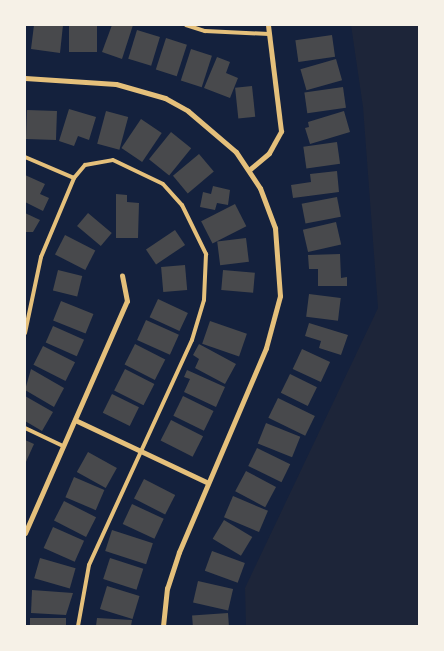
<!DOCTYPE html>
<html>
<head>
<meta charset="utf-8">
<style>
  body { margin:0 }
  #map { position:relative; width:444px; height:651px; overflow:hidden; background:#14213d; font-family:Barlow,sans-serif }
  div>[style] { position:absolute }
  .green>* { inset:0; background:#1d2539 }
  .building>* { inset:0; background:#48494c; transform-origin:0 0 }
  .service>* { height:4px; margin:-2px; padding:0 2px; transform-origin:2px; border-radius:2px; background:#e5c07b }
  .minor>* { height:5px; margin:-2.5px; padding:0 2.5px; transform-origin:2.5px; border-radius:2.5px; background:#e5c07b }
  span { translate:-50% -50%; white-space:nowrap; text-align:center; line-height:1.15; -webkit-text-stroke:4px #f6f1e7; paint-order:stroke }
  .frame { position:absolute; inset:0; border:26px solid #f6f1e7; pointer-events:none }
</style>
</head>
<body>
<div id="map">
  <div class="green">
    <i style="clip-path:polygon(351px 25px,419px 25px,419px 626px,246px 626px,245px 588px,378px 308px,363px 107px)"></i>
  </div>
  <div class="building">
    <i style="clip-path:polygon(34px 25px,63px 25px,60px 53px,31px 49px)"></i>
    <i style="left:69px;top:25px;width:28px;height:27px"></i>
    <i style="clip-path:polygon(112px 25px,133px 25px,122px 59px,102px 52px)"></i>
    <i style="left:137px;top:30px;width:24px;height:30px;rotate:17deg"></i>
    <i style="left:332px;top:35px;width:22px;height:37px;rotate:82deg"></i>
    <i style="left:166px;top:38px;width:22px;height:33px;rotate:18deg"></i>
    <i style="left:191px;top:49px;width:22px;height:33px;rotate:18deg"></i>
    <i style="clip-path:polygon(217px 57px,230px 62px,226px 73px,238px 78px,230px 98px,204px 88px)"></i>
    <i style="left:336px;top:59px;width:22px;height:37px;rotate:74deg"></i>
    <i style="left:252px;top:86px;width:31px;height:17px;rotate:84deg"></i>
    <i style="left:343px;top:87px;width:21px;height:39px;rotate:82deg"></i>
    <i style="clip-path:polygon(69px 109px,96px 117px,89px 140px,78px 136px,74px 146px,59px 141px)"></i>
    <i style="left:27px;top:110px;width:30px;height:29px;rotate:2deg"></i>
    <i style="left:106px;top:111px;width:23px;height:34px;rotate:15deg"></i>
    <i style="clip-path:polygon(344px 111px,350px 132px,310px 144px,305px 128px,309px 127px,308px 122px)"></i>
    <i style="left:141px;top:119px;width:25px;height:35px;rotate:34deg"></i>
    <i style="left:171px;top:132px;width:26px;height:35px;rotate:39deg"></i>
    <i style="left:337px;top:142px;width:22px;height:34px;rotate:82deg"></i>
    <i style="left:199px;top:154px;width:23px;height:34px;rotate:50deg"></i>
    <i style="clip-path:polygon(337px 171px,339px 192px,293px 198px,291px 185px,311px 182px,310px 174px)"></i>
    <i style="clip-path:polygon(25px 175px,45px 184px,40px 194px,49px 198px,43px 211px,25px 202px)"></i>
    <i style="clip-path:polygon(213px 186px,230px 190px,228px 205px,217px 203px,215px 210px,200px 207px,203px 192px,211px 194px)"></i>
    <i style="clip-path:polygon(116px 194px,127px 195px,127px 202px,139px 203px,138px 238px,116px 238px)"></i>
    <i style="left:337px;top:197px;width:20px;height:36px;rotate:79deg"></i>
    <i style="left:235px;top:204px;width:25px;height:38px;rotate:63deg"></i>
    <i style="clip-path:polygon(25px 213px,40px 220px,33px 232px,25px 232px)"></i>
    <i style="left:88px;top:213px;width:31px;height:17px;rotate:40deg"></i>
    <i style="left:336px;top:222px;width:23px;height:34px;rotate:77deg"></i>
    <i style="left:175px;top:230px;width:18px;height:35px;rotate:56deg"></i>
    <i style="left:65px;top:235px;width:34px;height:22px;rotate:27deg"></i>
    <i style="left:246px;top:238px;width:24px;height:29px;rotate:83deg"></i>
    <i style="clip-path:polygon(340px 254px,341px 278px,347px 277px,347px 286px,318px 286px,318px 269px,309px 269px,308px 255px)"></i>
    <i style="left:185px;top:265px;width:25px;height:24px;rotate:85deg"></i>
    <i style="left:58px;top:270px;width:25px;height:21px;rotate:14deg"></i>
    <i style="left:223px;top:270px;width:32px;height:20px;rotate:5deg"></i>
    <i style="left:309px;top:294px;width:32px;height:23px;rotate:7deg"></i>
    <i style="left:158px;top:299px;width:33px;height:20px;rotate:25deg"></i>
    <i style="left:61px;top:301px;width:35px;height:21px;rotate:22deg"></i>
    <i style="left:146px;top:320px;width:36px;height:22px;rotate:24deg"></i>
    <i style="left:210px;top:321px;width:39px;height:24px;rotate:19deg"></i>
    <i style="clip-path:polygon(309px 323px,348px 335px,341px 355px,319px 348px,321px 341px,305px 336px)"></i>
    <i style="left:53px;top:326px;width:34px;height:18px;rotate:24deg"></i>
    <i style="left:135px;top:344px;width:34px;height:23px;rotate:27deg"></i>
    <i style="clip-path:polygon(199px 344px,236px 364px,225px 384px,195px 368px,199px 359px,193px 355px)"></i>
    <i style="left:43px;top:346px;width:36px;height:21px;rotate:27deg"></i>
    <i style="left:302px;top:349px;width:31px;height:22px;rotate:25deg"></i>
    <i style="clip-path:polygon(31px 369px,64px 388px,54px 407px,25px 390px)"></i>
    <i style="left:125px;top:369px;width:33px;height:24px;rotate:27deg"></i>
    <i style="clip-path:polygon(187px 370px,225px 387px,216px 407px,184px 392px,190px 379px,184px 377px)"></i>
    <i style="left:290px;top:374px;width:30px;height:21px;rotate:26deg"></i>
    <i style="left:112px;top:394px;width:30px;height:21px;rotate:26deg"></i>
    <i style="clip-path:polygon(25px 396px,53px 412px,42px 431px,25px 421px)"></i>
    <i style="left:183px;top:396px;width:34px;height:22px;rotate:26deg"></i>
    <i style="left:278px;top:398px;width:41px;height:22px;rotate:26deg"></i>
    <i style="left:171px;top:420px;width:36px;height:23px;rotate:27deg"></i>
    <i style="left:266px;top:423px;width:37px;height:22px;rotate:22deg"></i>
    <i style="clip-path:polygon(25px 440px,34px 444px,25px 464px)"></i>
    <i style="left:257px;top:448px;width:37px;height:20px;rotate:26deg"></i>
    <i style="left:88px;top:452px;width:33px;height:23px;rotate:29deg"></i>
    <i style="left:246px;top:471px;width:34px;height:23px;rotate:28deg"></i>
    <i style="left:74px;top:477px;width:33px;height:22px;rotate:23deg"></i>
    <i style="left:144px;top:479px;width:35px;height:22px;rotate:27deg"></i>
    <i style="left:233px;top:496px;width:38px;height:23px;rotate:23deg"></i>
    <i style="left:64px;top:501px;width:36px;height:22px;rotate:27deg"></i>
    <i style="left:132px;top:504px;width:35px;height:22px;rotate:25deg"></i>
    <i style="left:224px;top:520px;width:33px;height:22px;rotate:31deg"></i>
    <i style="left:53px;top:527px;width:34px;height:23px;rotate:24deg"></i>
    <i style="left:112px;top:530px;width:43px;height:22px;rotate:18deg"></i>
    <i style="left:212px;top:551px;width:35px;height:21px;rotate:20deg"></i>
    <i style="left:40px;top:558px;width:37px;height:21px;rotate:16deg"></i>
    <i style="left:110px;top:558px;width:35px;height:22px;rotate:18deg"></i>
    <i style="left:198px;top:581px;width:36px;height:22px;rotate:13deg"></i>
    <i style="left:107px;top:586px;width:34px;height:24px;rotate:17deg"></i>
    <i style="clip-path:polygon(32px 590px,73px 593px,66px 615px,31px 613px)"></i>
    <i style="left:228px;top:613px;width:13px;height:36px;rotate:86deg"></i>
    <i style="left:66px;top:618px;width:8px;height:36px;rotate:90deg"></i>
    <i style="clip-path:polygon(97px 618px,132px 620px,131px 626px,96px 626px)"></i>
  </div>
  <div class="service">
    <i style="left:186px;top:25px;width:20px;rotate:18deg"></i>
    <i style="left:205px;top:31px;width:64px;rotate:2.7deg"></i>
    <i style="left:25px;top:157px;width:53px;rotate:23.2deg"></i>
    <i style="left:25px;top:333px;width:78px;rotate:-78.1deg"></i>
    <i style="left:41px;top:257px;width:86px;rotate:-67.3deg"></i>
    <i style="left:74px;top:178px;width:17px;rotate:-50deg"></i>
    <i style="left:85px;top:165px;width:28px;rotate:-10deg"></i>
    <i style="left:113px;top:160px;width:55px;rotate:25.6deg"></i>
    <i style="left:163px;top:184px;width:28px;rotate:48deg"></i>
    <i style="left:182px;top:205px;width:55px;rotate:63.9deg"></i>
    <i style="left:206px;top:254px;width:46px;rotate:92.5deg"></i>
    <i style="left:204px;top:300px;width:42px;rotate:106.7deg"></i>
    <i style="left:192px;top:340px;width:247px;rotate:114.6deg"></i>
    <i style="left:89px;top:565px;width:62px;rotate:100.2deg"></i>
    <i style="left:25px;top:428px;width:42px;rotate:25.3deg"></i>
  </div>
  <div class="minor">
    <i style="left:25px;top:78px;width:91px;rotate:3.8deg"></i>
    <i style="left:116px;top:84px;width:51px;rotate:15.9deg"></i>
    <i style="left:165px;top:98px;width:26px;rotate:29deg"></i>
    <i style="left:188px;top:111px;width:63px;rotate:40.5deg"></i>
    <i style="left:236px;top:152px;width:43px;rotate:56.3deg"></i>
    <i style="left:260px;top:188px;width:43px;rotate:69.4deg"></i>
    <i style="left:275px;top:228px;width:68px;rotate:85.8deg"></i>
    <i style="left:280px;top:296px;width:54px;rotate:105.1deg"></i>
    <i style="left:266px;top:348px;width:222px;rotate:113.1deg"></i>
    <i style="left:179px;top:552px;width:38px;rotate:108deg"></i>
    <i style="left:167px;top:588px;width:38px;rotate:96deg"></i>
    <i style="left:249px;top:170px;width:26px;rotate:-40deg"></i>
    <i style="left:269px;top:153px;width:25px;rotate:-61deg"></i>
    <i style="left:281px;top:131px;width:107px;rotate:-97deg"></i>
    <i style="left:75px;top:420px;width:147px;rotate:25.3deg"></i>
    <i style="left:25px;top:533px;width:253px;rotate:-66.3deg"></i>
    <i style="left:127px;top:301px;width:26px;rotate:-101deg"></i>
  </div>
  <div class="frame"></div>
</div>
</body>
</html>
